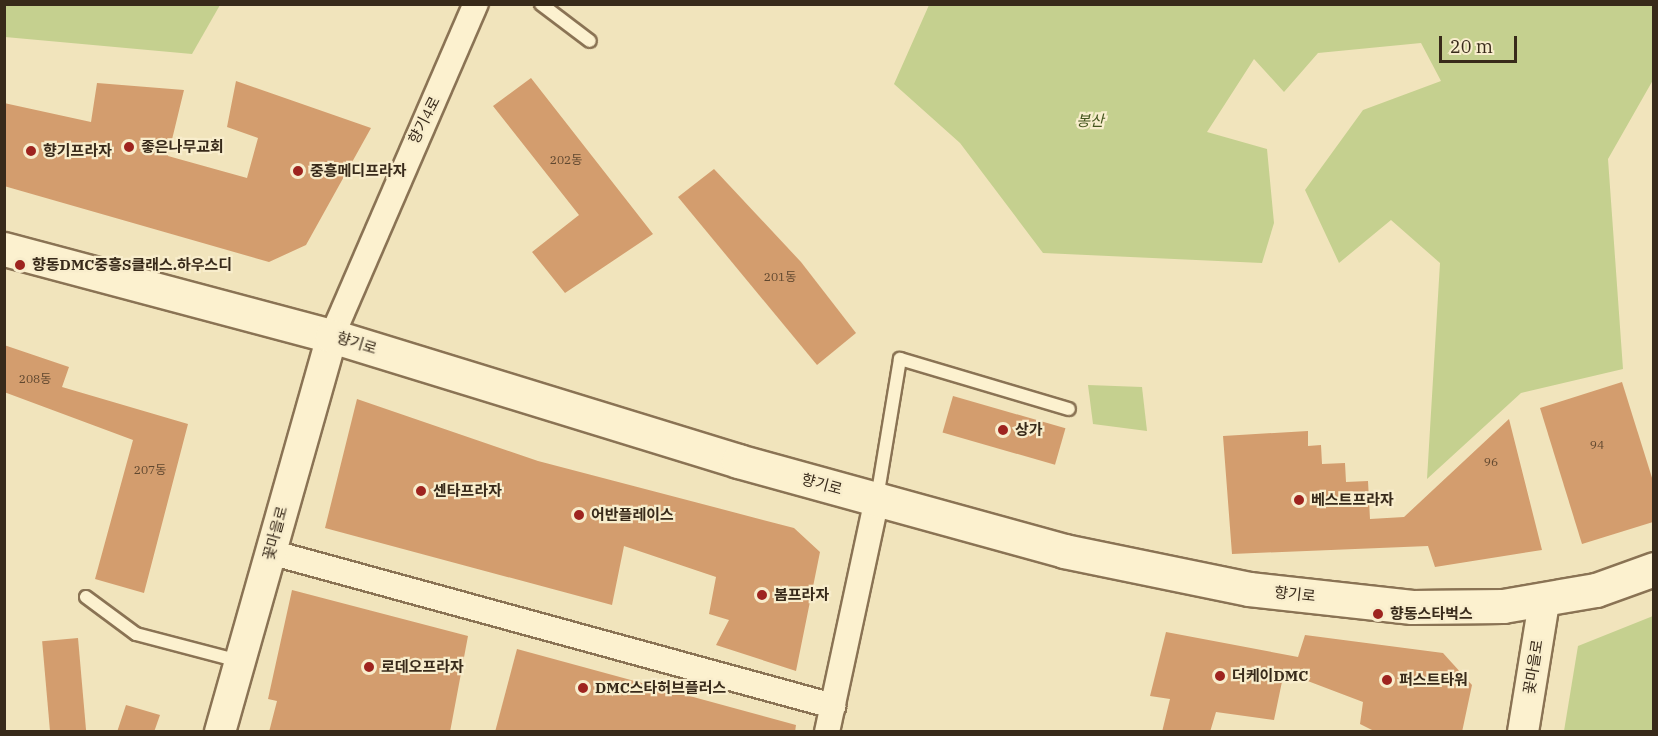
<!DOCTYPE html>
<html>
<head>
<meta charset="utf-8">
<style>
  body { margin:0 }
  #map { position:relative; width:1658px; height:736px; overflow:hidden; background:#f1e4bc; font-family:"IBM Plex Serif","Noto Sans KR",serif }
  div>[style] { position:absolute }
  .green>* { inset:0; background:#c5d08f }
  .building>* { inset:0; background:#d39d6e; transform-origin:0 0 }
  .roads { filter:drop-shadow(2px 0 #8a7354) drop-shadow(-2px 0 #8a7354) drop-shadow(0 2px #8a7354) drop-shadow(0 -2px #8a7354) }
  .service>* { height:12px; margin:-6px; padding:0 6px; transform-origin:6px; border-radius:6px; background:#fcf1cf }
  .minor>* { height:24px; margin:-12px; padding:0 12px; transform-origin:12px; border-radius:12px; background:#fcf1cf }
  .tertiary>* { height:30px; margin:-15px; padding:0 15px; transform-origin:15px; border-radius:15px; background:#fcf1cf }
  .secondary>* { height:33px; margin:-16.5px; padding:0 16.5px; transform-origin:16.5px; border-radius:16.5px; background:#fcf1cf }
  .dots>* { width:16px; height:16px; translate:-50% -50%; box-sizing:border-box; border:3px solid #f8edcc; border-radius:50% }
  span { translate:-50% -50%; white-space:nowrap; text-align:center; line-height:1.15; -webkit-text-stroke:4.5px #f8edcc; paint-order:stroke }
  .number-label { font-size:12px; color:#5f472f }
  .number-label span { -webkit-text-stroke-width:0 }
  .street-label { font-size:15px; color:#382a1a }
  .park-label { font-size:15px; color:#45561f; font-style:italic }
  .poi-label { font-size:15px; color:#382a1a; font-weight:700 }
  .left { translate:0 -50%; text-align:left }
  .frame { position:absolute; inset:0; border:6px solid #382a1a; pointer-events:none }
  .scale { position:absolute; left:1439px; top:36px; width:78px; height:27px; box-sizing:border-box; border:3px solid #382a1a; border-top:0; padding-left:8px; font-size:18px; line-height:21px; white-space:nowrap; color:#382a1a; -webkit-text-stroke:4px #f8edcc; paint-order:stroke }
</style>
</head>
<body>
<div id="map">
  <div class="green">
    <i style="clip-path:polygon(4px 5px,5px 4px,220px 5px,192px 54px,5px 37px)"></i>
    <i style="clip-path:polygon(929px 5px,1653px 5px,1653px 80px,1608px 159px,1623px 369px,1521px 393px,1427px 479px,1440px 263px,1391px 220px,1339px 263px,1305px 190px,1363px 110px,1441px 81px,1421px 43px,1318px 53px,1284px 92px,1254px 59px,1207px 132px,1267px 149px,1274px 223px,1262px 263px,1043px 253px,960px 143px,894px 84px)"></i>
    <i style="clip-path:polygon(1088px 385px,1142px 387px,1147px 431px,1093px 424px)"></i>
    <i style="clip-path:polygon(1653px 616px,1653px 731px,1564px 731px,1578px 646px)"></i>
  </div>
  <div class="building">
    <i style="clip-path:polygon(531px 78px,653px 234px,565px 293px,532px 252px,579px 215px,493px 106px)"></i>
    <i style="clip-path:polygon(236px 81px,371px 128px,306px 245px,269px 262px,4px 186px,4px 103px,91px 122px,97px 83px,184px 90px,168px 156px,247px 178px,258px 138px,227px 127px)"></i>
    <i style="clip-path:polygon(714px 169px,801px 262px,856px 333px,817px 365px,678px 197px)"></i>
    <i style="clip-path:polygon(4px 345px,69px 367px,62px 387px,188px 424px,144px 593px,95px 579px,133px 440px,4px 392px)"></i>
    <i style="clip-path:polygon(1622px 382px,1653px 481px,1653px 522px,1582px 544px,1540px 408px)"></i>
    <i style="left:953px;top:396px;width:117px;height:38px;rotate:16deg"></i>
    <i style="clip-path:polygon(357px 399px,538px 461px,794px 528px,820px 552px,796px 671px,716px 645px,729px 620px,709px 614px,716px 577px,624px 546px,612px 605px,325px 528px)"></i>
    <i style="clip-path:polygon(1509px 419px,1542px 550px,1435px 567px,1428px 546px,1232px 554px,1223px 436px,1308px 431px,1308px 446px,1321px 445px,1322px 464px,1345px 463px,1346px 482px,1368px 481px,1370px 519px,1404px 517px)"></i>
    <i style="clip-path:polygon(292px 590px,468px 636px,450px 732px,269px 732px,277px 701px,268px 699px)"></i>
    <i style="clip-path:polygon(1166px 632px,1298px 657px,1305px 635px,1443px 653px,1472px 685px,1462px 732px,1376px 732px,1360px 724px,1363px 702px,1284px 672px,1274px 720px,1216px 712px,1210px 732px,1162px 732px,1170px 699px,1150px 696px)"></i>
    <i style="left:78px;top:638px;width:94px;height:36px;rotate:85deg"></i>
    <i style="clip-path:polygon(517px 649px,796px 725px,795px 732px,495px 732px)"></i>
    <i style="clip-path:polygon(126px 705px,160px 715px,154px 732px,117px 732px)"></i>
  </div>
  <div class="roads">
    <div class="service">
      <i style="left:541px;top:4px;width:61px;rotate:37.1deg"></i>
      <i style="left:877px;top:498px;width:141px;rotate:-80.6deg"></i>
      <i style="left:900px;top:359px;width:176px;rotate:16.5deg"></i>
      <i style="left:86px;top:597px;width:62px;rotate:36.5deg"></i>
      <i style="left:136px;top:634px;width:106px;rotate:14.7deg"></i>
    </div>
    <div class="minor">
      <i style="left:332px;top:336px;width:362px;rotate:-66.6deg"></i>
      <i style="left:270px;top:552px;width:584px;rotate:15.3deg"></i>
      <i style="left:827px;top:732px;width:238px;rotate:-77.9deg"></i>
    </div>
    <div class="tertiary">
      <i style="left:220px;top:732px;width:412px;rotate:-74.2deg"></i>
      <i style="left:1523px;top:732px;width:131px;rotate:-80.8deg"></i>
    </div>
    <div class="secondary">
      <i style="left:4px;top:249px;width:339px;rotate:14.9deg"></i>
      <i style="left:332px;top:336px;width:425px;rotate:17.1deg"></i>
      <i style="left:738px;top:461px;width:338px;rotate:15.4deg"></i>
      <i style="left:1064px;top:551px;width:189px;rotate:11.6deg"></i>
      <i style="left:1249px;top:589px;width:164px;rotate:6.3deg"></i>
      <i style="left:1412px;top:607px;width:91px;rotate:-0.6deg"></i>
      <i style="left:1503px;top:606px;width:94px;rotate:-9.8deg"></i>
      <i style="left:1596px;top:590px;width:62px;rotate:-19.9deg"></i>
    </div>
  </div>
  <div class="dots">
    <i style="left:129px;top:147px;background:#9e241f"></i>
    <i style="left:31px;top:151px;background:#9e241f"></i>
    <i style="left:298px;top:171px;background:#9e241f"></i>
    <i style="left:20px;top:265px;background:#9e241f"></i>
    <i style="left:1003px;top:430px;background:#9e241f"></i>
    <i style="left:421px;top:491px;background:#9e241f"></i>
    <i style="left:1299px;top:500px;background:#9e241f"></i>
    <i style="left:579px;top:515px;background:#9e241f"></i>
    <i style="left:762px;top:595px;background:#9e241f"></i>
    <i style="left:1378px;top:614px;background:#9e241f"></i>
    <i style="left:369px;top:667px;background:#9e241f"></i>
    <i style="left:1220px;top:676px;background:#9e241f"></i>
    <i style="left:1387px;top:680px;background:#9e241f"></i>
    <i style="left:583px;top:688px;background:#9e241f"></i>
  </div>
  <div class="number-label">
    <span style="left:566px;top:160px">202동</span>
    <span style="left:780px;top:277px">201동</span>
    <span style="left:35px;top:379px">208동</span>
    <span style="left:1597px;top:445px">94</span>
    <span style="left:1491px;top:462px">96</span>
    <span style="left:150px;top:470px">207동</span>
  </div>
  <div class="street-label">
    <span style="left:424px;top:120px;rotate:-63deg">향기4로</span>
    <span style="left:357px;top:343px;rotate:17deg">향기로</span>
    <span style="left:822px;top:484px;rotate:15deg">향기로</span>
    <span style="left:275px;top:533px;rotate:-75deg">꽃마을로</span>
    <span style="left:1295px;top:594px;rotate:6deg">향기로</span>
    <span style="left:1533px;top:667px;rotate:-81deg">꽃마을로</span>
  </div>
  <div class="park-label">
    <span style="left:1090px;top:121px">봉산</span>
  </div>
  <div class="poi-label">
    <span class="left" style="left:141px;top:147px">좋은나무교회</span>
    <span class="left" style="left:43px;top:151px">향기프라자</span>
    <span class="left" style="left:310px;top:171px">중흥메디프라자</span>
    <span class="left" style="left:32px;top:265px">향동DMC중흥S클래스.하우스디</span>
    <span class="left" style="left:1015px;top:430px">상가</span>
    <span class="left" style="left:433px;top:491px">센타프라자</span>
    <span class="left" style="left:1311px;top:500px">베스트프라자</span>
    <span class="left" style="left:591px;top:515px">어반플레이스</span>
    <span class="left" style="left:774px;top:595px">봄프라자</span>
    <span class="left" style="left:1390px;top:614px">향동스타벅스</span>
    <span class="left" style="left:381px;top:667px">로데오프라자</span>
    <span class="left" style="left:1232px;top:676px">더케이DMC</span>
    <span class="left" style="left:1399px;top:680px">퍼스트타워</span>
    <span class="left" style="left:595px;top:688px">DMC스타허브플러스</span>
  </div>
  <div class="frame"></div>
  <div class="scale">20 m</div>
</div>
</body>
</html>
